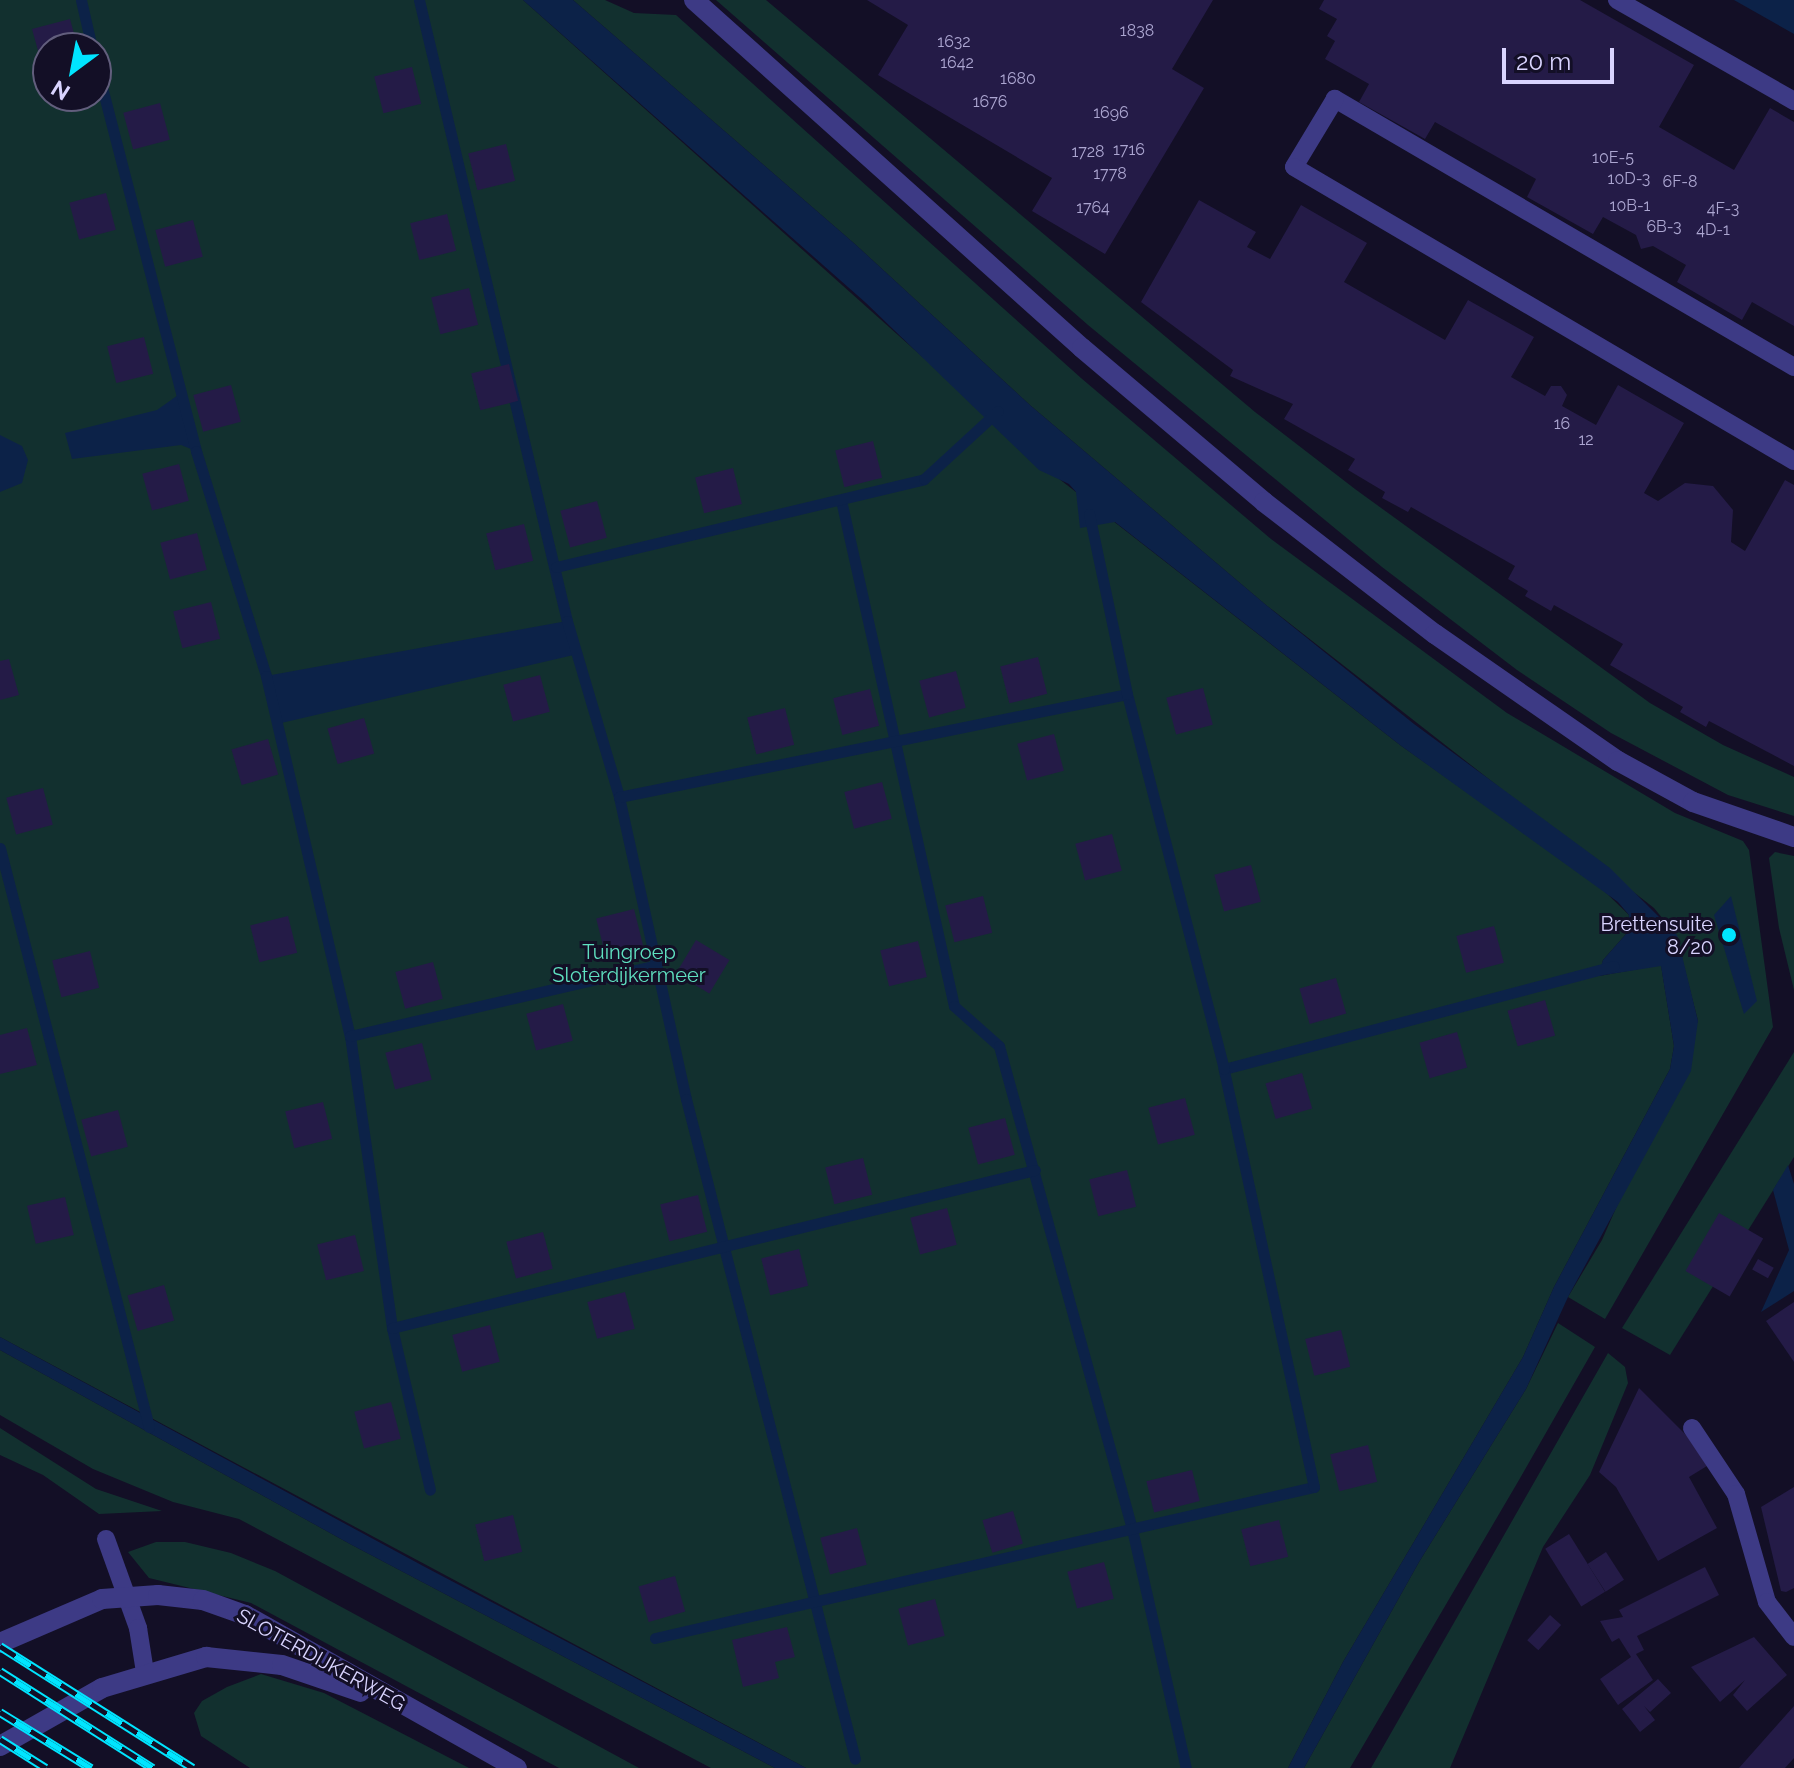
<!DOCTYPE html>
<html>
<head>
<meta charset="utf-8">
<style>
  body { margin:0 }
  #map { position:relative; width:1794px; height:1768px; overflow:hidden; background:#130f26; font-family:Raleway,sans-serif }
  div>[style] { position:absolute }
  .green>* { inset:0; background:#12302f }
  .water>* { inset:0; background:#0c2248 }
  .stream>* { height:11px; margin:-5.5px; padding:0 5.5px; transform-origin:5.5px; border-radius:5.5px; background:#0c2248 }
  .building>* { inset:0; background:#241b47; transform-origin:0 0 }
  .service>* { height:18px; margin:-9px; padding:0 9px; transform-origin:9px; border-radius:9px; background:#3d3a85 }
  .pedestrian>* { height:20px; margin:-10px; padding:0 10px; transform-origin:10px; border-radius:10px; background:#3d3a85 }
  .tertiary>* { height:20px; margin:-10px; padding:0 10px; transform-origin:10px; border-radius:10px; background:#3d3a85 }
  .rail>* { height:9px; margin-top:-4.5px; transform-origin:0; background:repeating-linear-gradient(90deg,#130f26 0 18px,#00e5ff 0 36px); box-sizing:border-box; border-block:2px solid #00e5ff }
  .dots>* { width:22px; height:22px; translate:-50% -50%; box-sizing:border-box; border:4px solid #130f26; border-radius:50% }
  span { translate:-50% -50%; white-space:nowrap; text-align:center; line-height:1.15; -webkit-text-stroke:6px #130f26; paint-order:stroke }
  .number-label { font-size:16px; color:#aca6d1 }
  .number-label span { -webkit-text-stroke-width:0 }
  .poi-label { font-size:20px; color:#d9d4ff }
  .right { translate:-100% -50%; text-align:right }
  .park-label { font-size:20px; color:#5fe0c0 }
  .street-label { font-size:20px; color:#d9d4ff }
  .north { position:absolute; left:32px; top:32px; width:80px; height:80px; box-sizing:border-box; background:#130f26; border:2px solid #625e7d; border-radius:50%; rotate:212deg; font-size:22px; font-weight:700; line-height:32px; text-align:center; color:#d9d4ff }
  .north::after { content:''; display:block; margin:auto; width:28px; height:36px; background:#00e5ff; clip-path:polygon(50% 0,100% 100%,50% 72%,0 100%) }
  .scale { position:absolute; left:1502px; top:48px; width:112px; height:36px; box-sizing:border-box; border:4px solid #d9d4ff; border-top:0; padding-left:10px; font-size:24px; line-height:28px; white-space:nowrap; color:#d9d4ff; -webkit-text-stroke:6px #130f26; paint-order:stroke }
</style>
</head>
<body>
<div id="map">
  <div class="green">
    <i style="clip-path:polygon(evenodd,0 0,523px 0,1058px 478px,1400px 745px,1598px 885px,1629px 915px,1627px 933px,1603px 960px,1599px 976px,1661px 965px,1674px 1046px,1670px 1069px,1554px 1287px,1523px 1357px,1343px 1662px,1288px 1768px,806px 1768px,0 1337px,0 0,48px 48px,96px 48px,96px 96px,48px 96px,48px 48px)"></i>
    <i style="clip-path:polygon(573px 0,605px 0,634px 13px,676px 15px,1081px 378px,1271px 539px,1507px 713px,1675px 813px,1743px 841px,1749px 850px,1773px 1027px,1605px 1319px,1568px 1297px,1602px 1240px,1698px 1021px,1676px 935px,1654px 908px,1266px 605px,1031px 406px,856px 245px)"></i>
    <i style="clip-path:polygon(716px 0,766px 0,1255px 412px,1355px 489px,1650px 703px,1723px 745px,1794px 777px,1794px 816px,1728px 795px,1611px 733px,1517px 670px,1382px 567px,1088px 325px)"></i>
    <i style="clip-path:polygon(1775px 852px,1794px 856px,1794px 990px,1779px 928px,1769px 858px)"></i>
    <i style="clip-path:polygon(1794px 1052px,1794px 1157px,1670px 1355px,1622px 1328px)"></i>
    <i style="clip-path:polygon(1558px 1323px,1595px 1347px,1519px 1480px,1350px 1768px,1304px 1768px,1419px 1562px,1526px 1389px)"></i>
    <i style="clip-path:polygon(0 1350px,350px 1544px,775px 1768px,711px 1768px,239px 1519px,173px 1502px,93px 1469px,0 1415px)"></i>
    <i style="clip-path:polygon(1608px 1353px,1625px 1367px,1628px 1383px,1590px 1475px,1543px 1547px,1450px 1768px,1371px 1768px)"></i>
    <i style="clip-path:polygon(0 1428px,96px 1489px,162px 1511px,99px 1514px,43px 1475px,0 1455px)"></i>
    <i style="clip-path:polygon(156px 1542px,185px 1542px,231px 1553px,275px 1571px,639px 1768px,559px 1768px,251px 1603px,149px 1578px,128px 1552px)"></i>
    <i style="clip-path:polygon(261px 1674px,324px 1693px,469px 1768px,250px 1768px,201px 1736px,194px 1713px,202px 1701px,227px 1687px)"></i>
  </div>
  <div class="water">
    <i style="clip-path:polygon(523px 0,573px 0,856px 245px,1031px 406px,1266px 605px,1414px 724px,1610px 868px,1677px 935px,1698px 1021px,1691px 1071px,1568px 1297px,1526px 1389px,1419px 1562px,1304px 1768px,1288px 1768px,1343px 1662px,1523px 1357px,1554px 1287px,1670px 1069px,1674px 1046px,1661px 966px,1598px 976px,1603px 960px,1627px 933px,1629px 915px,1618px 902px,1400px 745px,1115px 522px,1080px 528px,1076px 492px,1069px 484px,1039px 470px,866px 303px)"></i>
    <i style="clip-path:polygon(1734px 0,1794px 0,1794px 34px)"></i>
    <i style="clip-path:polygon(181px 393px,196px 451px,181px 445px,72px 459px,65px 433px,157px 410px)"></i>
    <i style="clip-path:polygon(0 435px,22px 446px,28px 460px,22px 483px,0 492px)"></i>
    <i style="clip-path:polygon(567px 621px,578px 654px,277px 724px,266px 676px)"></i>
    <i style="clip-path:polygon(1731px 896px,1757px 1001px,1744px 1014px,1714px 915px)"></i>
    <i style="clip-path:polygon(1788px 1165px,1794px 1184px,1794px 1291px,1761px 1312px,1789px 1250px,1773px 1190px)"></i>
    <i style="clip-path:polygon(0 1337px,425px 1567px,806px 1768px,775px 1768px,350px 1544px,0 1350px)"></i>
  </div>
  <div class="stream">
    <i style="left:81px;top:0;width:49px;rotate:77.1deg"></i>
    <i style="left:419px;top:0;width:638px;rotate:76.6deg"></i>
    <i style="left:567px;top:621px;width:184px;rotate:73.5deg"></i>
    <i style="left:619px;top:797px;width:309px;rotate:77.5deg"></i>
    <i style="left:686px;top:1099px;width:681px;rotate:75.64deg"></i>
    <i style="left:96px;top:64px;width:400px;rotate:75.5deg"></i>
    <i style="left:196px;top:451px;width:236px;rotate:72.7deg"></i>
    <i style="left:266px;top:676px;width:370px;rotate:76.9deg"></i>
    <i style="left:350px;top:1036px;width:295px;rotate:81.8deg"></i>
    <i style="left:392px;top:1328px;width:166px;rotate:76.8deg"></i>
    <i style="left:841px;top:500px;width:518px;rotate:77.41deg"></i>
    <i style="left:954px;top:1006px;width:60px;rotate:41.6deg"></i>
    <i style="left:999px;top:1046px;width:501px;rotate:74.6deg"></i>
    <i style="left:1132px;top:1529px;width:245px;rotate:77.3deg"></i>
    <i style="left:556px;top:567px;width:378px;rotate:-13.4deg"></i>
    <i style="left:924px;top:479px;width:100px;rotate:-42.6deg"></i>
    <i style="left:619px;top:797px;width:518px;rotate:-11.46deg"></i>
    <i style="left:0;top:848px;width:598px;rotate:75.57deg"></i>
    <i style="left:350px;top:1036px;width:315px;rotate:-13deg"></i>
    <i style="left:1224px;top:1069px;width:403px;rotate:-14.8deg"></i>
    <i style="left:392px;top:1328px;width:662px;rotate:-13.81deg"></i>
    <i style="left:655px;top:1638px;width:676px;rotate:-12.91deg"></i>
    <i style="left:1314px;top:1487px;width:428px;rotate:-102.2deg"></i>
    <i style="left:1224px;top:1069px;width:387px;rotate:-104.5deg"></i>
    <i style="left:1127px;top:694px;width:184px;rotate:-101.9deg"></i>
  </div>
  <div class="building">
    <i style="clip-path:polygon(867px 0,1213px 0,1172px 69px,1204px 88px,1105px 254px,1032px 211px,1052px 178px,878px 75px,908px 25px)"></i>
    <i style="clip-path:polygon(1324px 0,1580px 0,1694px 65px,1659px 127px,1734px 170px,1770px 108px,1794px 122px,1794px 326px,1752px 302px,1742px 320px,1677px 282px,1686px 265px,1653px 246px,1641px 249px,1636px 235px,1603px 217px,1593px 234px,1527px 197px,1536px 179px,1435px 122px,1425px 139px,1359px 102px,1369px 84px,1325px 59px,1335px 41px,1327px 36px,1337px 19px,1319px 9px)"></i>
    <i style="clip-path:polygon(70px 19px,78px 48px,48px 48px,48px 64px,42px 65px,32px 29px)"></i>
    <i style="left:412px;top:67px;width:38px;height:39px;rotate:76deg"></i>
    <i style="left:160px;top:103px;width:38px;height:38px;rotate:75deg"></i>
    <i style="left:506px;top:144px;width:38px;height:39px;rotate:76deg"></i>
    <i style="left:106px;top:193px;width:38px;height:38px;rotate:75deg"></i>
    <i style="clip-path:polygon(1199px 200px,1256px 232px,1247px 247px,1270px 259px,1301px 205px,1367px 243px,1344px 282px,1445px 340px,1468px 300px,1534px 337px,1511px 377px,1545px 396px,1551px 386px,1561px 386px,1567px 395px,1562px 406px,1596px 425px,1618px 385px,1684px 423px,1644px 493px,1658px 501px,1685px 483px,1713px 486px,1733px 510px,1731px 542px,1745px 551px,1785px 480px,1794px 485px,1794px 766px,1709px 721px,1706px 727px,1680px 712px,1683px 707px,1610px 665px,1623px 644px,1554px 605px,1551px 611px,1525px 596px,1528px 591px,1508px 579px,1515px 566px,1411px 507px,1408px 512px,1382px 498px,1385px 492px,1348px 470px,1355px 459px,1284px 419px,1293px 404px,1230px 376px,1233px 370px,1141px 302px)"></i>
    <i style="left:447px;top:214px;width:38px;height:38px;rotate:76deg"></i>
    <i style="left:193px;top:220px;width:38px;height:39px;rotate:75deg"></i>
    <i style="left:469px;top:288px;width:38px;height:39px;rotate:76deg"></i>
    <i style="left:144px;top:337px;width:38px;height:38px;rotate:76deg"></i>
    <i style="left:509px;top:364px;width:38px;height:39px;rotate:76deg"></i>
    <i style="left:231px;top:385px;width:38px;height:39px;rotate:75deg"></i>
    <i style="left:873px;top:441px;width:38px;height:39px;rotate:76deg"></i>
    <i style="left:179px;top:464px;width:38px;height:38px;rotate:75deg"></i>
    <i style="left:733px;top:468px;width:37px;height:39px;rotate:76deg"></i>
    <i style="left:597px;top:501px;width:38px;height:38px;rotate:75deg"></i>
    <i style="left:524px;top:524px;width:38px;height:39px;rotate:76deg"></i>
    <i style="left:197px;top:533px;width:38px;height:38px;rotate:75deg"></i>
    <i style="left:211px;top:602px;width:38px;height:39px;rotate:76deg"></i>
    <i style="left:1038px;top:657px;width:38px;height:39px;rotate:76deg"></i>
    <i style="clip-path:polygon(9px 659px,19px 695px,0 700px,0 661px)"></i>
    <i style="left:956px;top:671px;width:38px;height:38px;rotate:75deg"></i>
    <i style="left:540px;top:675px;width:38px;height:38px;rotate:75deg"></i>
    <i style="left:1203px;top:688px;width:38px;height:38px;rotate:75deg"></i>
    <i style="left:870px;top:689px;width:38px;height:38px;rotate:76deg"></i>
    <i style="left:785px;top:708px;width:38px;height:39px;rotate:76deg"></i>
    <i style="left:364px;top:718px;width:37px;height:38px;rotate:74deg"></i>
    <i style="left:1054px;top:734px;width:38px;height:38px;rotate:75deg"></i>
    <i style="left:268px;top:739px;width:37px;height:38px;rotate:74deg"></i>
    <i style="left:882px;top:782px;width:38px;height:39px;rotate:75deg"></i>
    <i style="left:43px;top:788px;width:38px;height:38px;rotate:75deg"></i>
    <i style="left:1112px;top:834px;width:38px;height:38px;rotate:75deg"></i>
    <i style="left:1251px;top:865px;width:38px;height:38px;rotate:75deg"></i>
    <i style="left:983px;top:896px;width:38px;height:39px;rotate:76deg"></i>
    <i style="left:634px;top:909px;width:38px;height:39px;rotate:76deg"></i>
    <i style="left:288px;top:916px;width:38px;height:39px;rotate:76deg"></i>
    <i style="left:1494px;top:926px;width:38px;height:39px;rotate:75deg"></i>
    <i style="left:696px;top:940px;width:39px;height:39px;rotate:31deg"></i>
    <i style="left:918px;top:941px;width:37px;height:39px;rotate:76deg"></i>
    <i style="left:90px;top:951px;width:38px;height:39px;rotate:76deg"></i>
    <i style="left:433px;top:962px;width:38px;height:39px;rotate:75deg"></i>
    <i style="left:1336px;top:978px;width:37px;height:38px;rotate:74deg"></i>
    <i style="left:1545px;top:1000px;width:37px;height:39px;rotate:74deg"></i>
    <i style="left:563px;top:1004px;width:38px;height:38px;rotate:75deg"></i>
    <i style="clip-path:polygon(27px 1028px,37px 1065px,0 1074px,0 1035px)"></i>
    <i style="left:1457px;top:1032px;width:37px;height:39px;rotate:74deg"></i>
    <i style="left:422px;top:1043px;width:38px;height:38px;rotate:75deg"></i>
    <i style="left:1302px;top:1073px;width:37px;height:38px;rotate:74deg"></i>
    <i style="left:1185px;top:1098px;width:38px;height:38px;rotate:75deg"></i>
    <i style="left:323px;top:1102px;width:38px;height:39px;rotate:76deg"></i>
    <i style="left:118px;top:1110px;width:38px;height:38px;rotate:75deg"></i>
    <i style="left:1005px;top:1118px;width:38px;height:38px;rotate:75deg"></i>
    <i style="left:863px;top:1158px;width:38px;height:39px;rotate:76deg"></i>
    <i style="left:1127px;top:1170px;width:38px;height:39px;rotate:76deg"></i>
    <i style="left:698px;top:1195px;width:38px;height:39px;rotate:76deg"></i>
    <i style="left:65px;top:1197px;width:39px;height:39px;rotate:77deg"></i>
    <i style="left:947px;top:1208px;width:38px;height:38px;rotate:75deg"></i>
    <i style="left:1719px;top:1213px;width:51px;height:67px;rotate:30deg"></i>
    <i style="left:543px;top:1232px;width:38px;height:38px;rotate:75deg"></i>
    <i style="left:355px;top:1235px;width:37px;height:39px;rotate:76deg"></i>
    <i style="left:799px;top:1249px;width:38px;height:39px;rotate:76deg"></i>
    <i style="left:1758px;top:1259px;width:18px;height:12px;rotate:29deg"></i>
    <i style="left:164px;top:1285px;width:37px;height:38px;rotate:74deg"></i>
    <i style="left:625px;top:1292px;width:38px;height:39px;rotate:75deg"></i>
    <i style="clip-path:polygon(1794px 1302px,1794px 1362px,1766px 1321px)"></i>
    <i style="left:490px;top:1325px;width:38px;height:39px;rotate:75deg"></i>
    <i style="left:1341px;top:1330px;width:38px;height:37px;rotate:76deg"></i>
    <i style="clip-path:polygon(1639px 1388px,1688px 1437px,1707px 1466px,1689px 1477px,1717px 1528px,1658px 1561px,1616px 1487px,1599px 1472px)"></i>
    <i style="left:391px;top:1402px;width:38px;height:38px;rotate:75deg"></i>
    <i style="left:1368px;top:1445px;width:38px;height:39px;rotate:76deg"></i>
    <i style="left:1192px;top:1470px;width:32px;height:47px;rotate:76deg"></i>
    <i style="clip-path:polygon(1794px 1487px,1794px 1588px,1786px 1592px,1781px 1591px,1761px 1507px)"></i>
    <i style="left:1013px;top:1511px;width:34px;height:32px;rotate:73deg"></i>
    <i style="left:513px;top:1515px;width:38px;height:39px;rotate:76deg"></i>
    <i style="left:1279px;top:1520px;width:38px;height:39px;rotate:76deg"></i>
    <i style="left:857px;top:1528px;width:38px;height:38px;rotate:75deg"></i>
    <i style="left:1569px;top:1534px;width:68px;height:28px;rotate:58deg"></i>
    <i style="left:1606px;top:1552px;width:33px;height:22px;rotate:57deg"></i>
    <i style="left:1104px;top:1562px;width:38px;height:38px;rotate:75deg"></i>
    <i style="clip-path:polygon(1705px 1567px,1719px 1595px,1637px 1636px,1644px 1650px,1636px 1654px,1653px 1680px,1618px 1705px,1600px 1679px,1631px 1657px,1619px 1638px,1612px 1642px,1600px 1621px,1623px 1617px,1619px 1610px)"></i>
    <i style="left:675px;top:1576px;width:37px;height:38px;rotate:74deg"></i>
    <i style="left:935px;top:1599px;width:38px;height:38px;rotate:75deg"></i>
    <i style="left:1550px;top:1615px;width:15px;height:34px;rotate:42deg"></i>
    <i style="clip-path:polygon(787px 1627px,795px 1657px,775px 1662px,779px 1678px,743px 1687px,732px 1640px)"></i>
    <i style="clip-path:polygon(1754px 1637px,1787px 1675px,1747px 1711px,1733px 1695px,1745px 1680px,1720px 1702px,1691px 1667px)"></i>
    <i style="clip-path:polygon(1658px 1679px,1671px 1693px,1650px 1712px,1644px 1706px,1655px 1720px,1640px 1732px,1622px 1709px)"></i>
    <i style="clip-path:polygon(1794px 1706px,1794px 1758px,1785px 1768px,1739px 1768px)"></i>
  </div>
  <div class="service">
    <i style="left:1617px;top:0;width:204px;rotate:29.7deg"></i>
    <i style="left:1794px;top:367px;width:532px;rotate:-149.72deg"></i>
    <i style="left:1335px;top:99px;width:79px;rotate:121.1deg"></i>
    <i style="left:1294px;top:167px;width:580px;rotate:30.46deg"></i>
    <i style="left:1692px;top:1428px;width:79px;rotate:56.3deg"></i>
    <i style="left:1736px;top:1494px;width:112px;rotate:74deg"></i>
    <i style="left:1767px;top:1602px;width:44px;rotate:52.4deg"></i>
    <i style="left:106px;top:1539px;width:95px;rotate:70.2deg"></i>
    <i style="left:138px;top:1628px;width:45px;rotate:81deg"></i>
  </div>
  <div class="pedestrian">
    <i style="left:694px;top:0;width:521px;rotate:41.89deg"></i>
    <i style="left:1082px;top:348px;width:238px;rotate:40.2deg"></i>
    <i style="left:1264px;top:502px;width:216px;rotate:37.7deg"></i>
    <i style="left:1435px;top:634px;width:223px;rotate:34.8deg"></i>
    <i style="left:1618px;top:761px;width:85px;rotate:28.7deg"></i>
    <i style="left:1693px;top:802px;width:107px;rotate:19.1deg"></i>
  </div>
  <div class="tertiary">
    <i style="left:0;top:1643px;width:111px;rotate:-23.3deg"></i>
    <i style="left:102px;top:1599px;width:56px;rotate:-4.1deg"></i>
    <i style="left:158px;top:1595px;width:45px;rotate:6.3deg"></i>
    <i style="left:203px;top:1600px;width:45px;rotate:19.7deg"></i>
    <i style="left:245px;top:1615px;width:312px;rotate:29.4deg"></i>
    <i style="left:0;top:1746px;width:117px;rotate:-29.6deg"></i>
    <i style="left:102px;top:1688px;width:109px;rotate:-16.6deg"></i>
    <i style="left:206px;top:1657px;width:76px;rotate:6deg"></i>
    <i style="left:282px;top:1665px;width:83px;rotate:18.9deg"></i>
  </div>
  <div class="rail">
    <i style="left:0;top:1646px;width:228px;rotate:32.3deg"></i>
    <i style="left:0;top:1671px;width:181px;rotate:32.4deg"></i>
    <i style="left:0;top:1712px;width:107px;rotate:31.6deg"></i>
    <i style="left:0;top:1739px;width:54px;rotate:32.2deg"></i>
  </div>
  <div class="dots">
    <i style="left:1729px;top:935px;background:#00e5ff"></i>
  </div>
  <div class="number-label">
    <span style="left:1137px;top:31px">1838</span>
    <span style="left:954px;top:42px">1632</span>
    <span style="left:957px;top:63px">1642</span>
    <span style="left:1018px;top:79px">1680</span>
    <span style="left:990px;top:102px">1676</span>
    <span style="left:1111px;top:113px">1696</span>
    <span style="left:1129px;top:150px">1716</span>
    <span style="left:1088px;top:152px">1728</span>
    <span style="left:1613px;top:158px">10E-5</span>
    <span style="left:1110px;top:174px">1778</span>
    <span style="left:1629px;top:179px">10D-3</span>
    <span style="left:1680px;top:182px">6F-8</span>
    <span style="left:1630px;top:206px">10B-1</span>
    <span style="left:1093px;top:208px">1764</span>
    <span style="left:1723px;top:209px">4F-3</span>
    <span style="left:1664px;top:227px">6B-3</span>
    <span style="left:1713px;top:230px">4D-1</span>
    <span style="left:1562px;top:424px">16</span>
    <span style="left:1586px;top:440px">12</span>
  </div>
  <div class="poi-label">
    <span class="right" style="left:1713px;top:936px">Brettensuite<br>8/20</span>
  </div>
  <div class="park-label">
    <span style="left:629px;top:964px">Tuingroep<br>Sloterdijkermeer</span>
  </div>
  <div class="street-label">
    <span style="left:321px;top:1660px;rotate:29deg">SLOTERDIJKERWEG</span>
  </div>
  <div class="north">N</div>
  <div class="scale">20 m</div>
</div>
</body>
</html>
